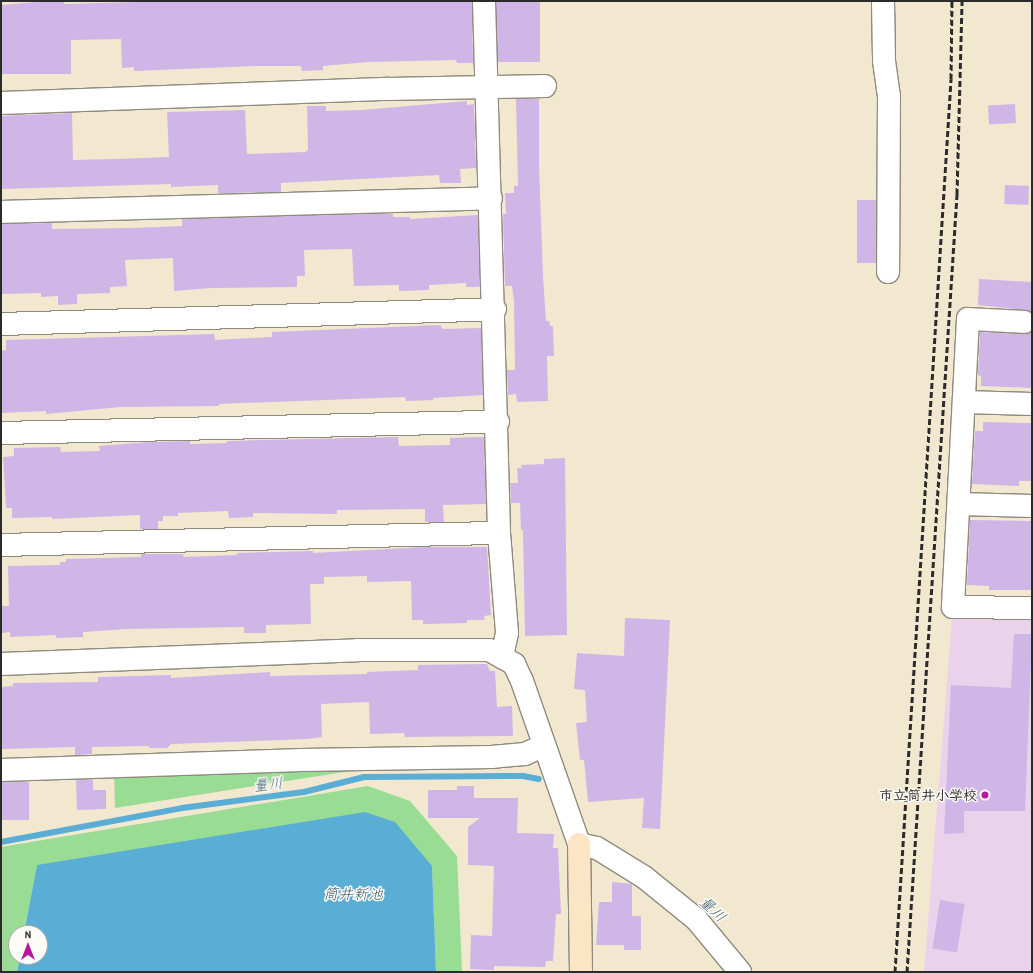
<!DOCTYPE html>
<html>
<head>
<meta charset="utf-8">
<style>
  body { margin:0 }
  #map { position:relative; width:1033px; height:973px; overflow:hidden; background:#f2e8d0; font-family:"Patrick Hand","Klee One",sans-serif }
  div>[style] { position:absolute }
  .built>* { inset:0; background:#ead1ec }
  .green>* { inset:0; background:#99dc94 }
  .water>* { inset:0; background:#5aaed6 }
  .stream>* { height:6px; margin:-3px; padding:0 3px; transform-origin:3px; border-radius:3px; background:#5aaed6 }
  .building>* { inset:0; background:#cfb6e7; transform-origin:0 0 }
  .roads { filter:drop-shadow(1px 0 #8e8a7e) drop-shadow(-1px 0 #8e8a7e) drop-shadow(0 1px #8e8a7e) drop-shadow(0 -1px #8e8a7e) }
  .street>* { height:22px; margin:-11px; padding:0 11px; transform-origin:11px; border-radius:11px; background:#fff }
  .secondary>* { height:22px; margin:-11px; padding:0 11px; transform-origin:11px; border-radius:11px; background:#fce5c4 }
  .rail>* { height:3px; margin-top:-1.5px; transform-origin:0; background:repeating-linear-gradient(90deg,#2b2b2b 0 6px,transparent 0 9px) }
  .dots>* { width:11px; height:11px; translate:-50% -50%; box-sizing:border-box; border:2px solid #fdfcf7; border-radius:50% }
  span { translate:-50% -50%; white-space:nowrap; text-align:center; line-height:1.15; -webkit-text-stroke:3px #fdfcf7; paint-order:stroke }
  .poi-label { font-size:14px; color:#2b2b2b; font-weight:700 }
  .right { translate:-100% -50%; text-align:right }
  .water-label { font-size:15px; color:#3e5f6f; font-style:italic }
  .frame { position:absolute; inset:0; border:2px solid #2b2b2b; pointer-events:none }
  .north { position:absolute; left:8px; top:925px; width:40px; height:40px; box-sizing:border-box; background:#fdfcf7; border:1px solid #a9a8a5; border-radius:50%; rotate:0deg; font-size:11px; font-weight:700; line-height:16px; text-align:center; color:#2b2b2b }
  .north::after { content:''; display:block; margin:auto; width:14px; height:18px; background:#b5179e; clip-path:polygon(50% 0,100% 100%,50% 72%,0 100%) }
</style>
</head>
<body>
<div id="map">
  <div class="built">
    <i style="clip-path:polygon(1032px 618px,1032px 972px,924px 972px,952px 619px)"></i>
  </div>
  <div class="green">
    <i style="clip-path:polygon(382px 766px,115px 808px,114px 774px)"></i>
    <i style="clip-path:polygon(368px 786px,410px 801px,457px 856px,462px 972px,436px 972px,432px 866px,37px 865px,24px 933px,16px 933px,16px 957px,20px 957px,17px 972px,1px 972px,1px 847px)"></i>
  </div>
  <div class="water">
    <i style="clip-path:polygon(365px 812px,395px 822px,432px 866px,436px 972px,17px 972px,20px 957px,40px 957px,40px 933px,24px 933px,37px 865px)"></i>
  </div>
  <div class="stream">
    <i style="left:1px;top:842px;width:184px;rotate:-10.6deg"></i>
    <i style="left:182px;top:808px;width:123px;rotate:-7.5deg"></i>
    <i style="left:304px;top:792px;width:62px;rotate:-14deg"></i>
    <i style="left:364px;top:777px;width:159px;rotate:-0.4deg"></i>
    <i style="left:523px;top:776px;width:16px;rotate:11deg"></i>
  </div>
  <div class="building">
    <i style="clip-path:polygon(48px 1px,64px 1px,64px 4px,171px 1px,472px 1px,473px 63px,457px 63px,456px 60px,368px 62px,323px 66px,323px 70px,302px 71px,301px 66px,257px 66px,134px 71px,134px 67px,122px 68px,121px 39px,71px 40px,71px 74px,1px 74px,1px 5px)"></i>
    <i style="left:496px;top:1px;width:44px;height:61px"></i>
    <i style="clip-path:polygon(516px 99px,539px 99px,539px 167px,543px 276px,546px 321px,549px 321px,550px 326px,553px 326px,554px 356px,547px 356px,548px 401px,517px 402px,516px 394px,508px 395px,507px 370px,515px 370px,514px 300px,512px 286px,505px 286px,503px 214px,506px 214px,505px 193px,514px 193px,514px 186px,518px 186px)"></i>
    <i style="clip-path:polygon(467px 101px,467px 105px,474px 104px,476px 168px,460px 169px,461px 183px,440px 183px,439px 175px,281px 183px,281px 192px,218px 193px,218px 185px,171px 187px,171px 184px,1px 189px,1px 116px,72px 113px,73px 160px,116px 159px,169px 157px,167px 112px,245px 110px,247px 154px,305px 152px,308px 150px,307px 106px,326px 106px,326px 111px,361px 110px)"></i>
    <i style="left:1015px;top:104px;width:19px;height:27px;rotate:87deg"></i>
    <i style="left:1005px;top:185px;width:24px;height:19px;rotate:2deg"></i>
    <i style="left:857px;top:200px;width:19px;height:63px"></i>
    <i style="clip-path:polygon(364px 214px,393px 214px,393px 217px,410px 217px,410px 219px,478px 215px,480px 287px,466px 287px,466px 283px,429px 285px,429px 290px,399px 291px,399px 285px,354px 286px,352px 249px,304px 250px,305px 276px,297px 276px,297px 287px,211px 288px,174px 291px,173px 258px,125px 260px,127px 286px,110px 287px,110px 293px,77px 294px,77px 304px,58px 305px,58px 296px,41px 297px,41px 293px,1px 294px,1px 224px,52px 223px,52px 229px,131px 228px,182px 226px,182px 219px)"></i>
    <i style="clip-path:polygon(979px 279px,1032px 282px,1032px 313px,1025px 310px,978px 305px)"></i>
    <i style="clip-path:polygon(440px 325px,443px 329px,481px 328px,483px 395px,433px 398px,433px 400px,406px 401px,405px 397px,219px 404px,219px 406px,121px 407px,46px 414px,46px 411px,1px 413px,1px 351px,6px 350px,6px 340px,214px 334px,215px 340px,272px 337px,272px 332px)"></i>
    <i style="clip-path:polygon(1032px 331px,1032px 388px,981px 386px,981px 376px,978px 375px,980px 332px,1023px 334px)"></i>
    <i style="clip-path:polygon(983px 422px,1032px 423px,1032px 481px,1019px 481px,1019px 486px,972px 484px,975px 431px,983px 431px)"></i>
    <i style="clip-path:polygon(398px 437px,399px 446px,450px 445px,450px 438px,484px 437px,486px 504px,443px 505px,444px 522px,425px 522px,425px 509px,337px 510px,337px 514px,253px 513px,253px 517px,229px 518px,228px 511px,178px 513px,178px 516px,163px 516px,163px 521px,158px 521px,158px 529px,140px 529px,140px 515px,52px 519px,52px 517px,12px 518px,12px 508px,6px 508px,3px 457px,14px 456px,14px 448px,60px 447px,61px 452px,100px 451px,99px 446px,150px 442px,190px 441px,190px 444px,227px 443px,227px 441px)"></i>
    <i style="clip-path:polygon(565px 458px,567px 635px,525px 636px,523px 530px,521px 530px,520px 503px,511px 503px,510px 483px,518px 483px,517px 468px,522px 468px,521px 465px,544px 464px,544px 459px)"></i>
    <i style="clip-path:polygon(970px 520px,1032px 521px,1032px 590px,989px 590px,989px 586px,967px 585px)"></i>
    <i style="clip-path:polygon(425px 547px,487px 547px,491px 615px,484px 616px,485px 620px,467px 620px,467px 623px,423px 624px,423px 620px,412px 620px,411px 581px,367px 582px,367px 576px,324px 577px,324px 584px,310px 584px,311px 624px,266px 625px,266px 633px,244px 633px,244px 627px,126px 629px,83px 632px,83px 637px,56px 638px,56px 635px,10px 637px,10px 632px,1px 633px,1px 606px,9px 606px,8px 566px,60px 565px,60px 562px,66px 562px,66px 559px,141px 557px,141px 554px,183px 554px,184px 557px,237px 555px,237px 553px,313px 551px,313px 553px)"></i>
    <i style="clip-path:polygon(625px 618px,670px 620px,660px 829px,642px 828px,644px 798px,588px 802px,584px 760px,580px 760px,576px 723px,587px 722px,585px 690px,574px 689px,577px 653px,624px 656px)"></i>
    <i style="clip-path:polygon(1014px 634px,1032px 634px,1025px 811px,964px 811px,964px 833px,944px 834px,951px 685px,1011px 688px)"></i>
    <i style="clip-path:polygon(487px 664px,490px 671px,495px 671px,497px 707px,512px 706px,513px 736px,405px 737px,404px 733px,370px 734px,369px 702px,321px 704px,322px 737px,308px 739px,171px 744px,167px 748px,149px 748px,149px 746px,92px 747px,92px 754px,75px 755px,75px 747px,1px 749px,1px 687px,13px 686px,13px 683px,98px 682px,98px 677px,171px 675px,171px 678px,270px 672px,270px 676px,367px 674px,367px 672px,418px 670px,418px 665px)"></i>
    <i style="clip-path:polygon(93px 779px,93px 790px,106px 790px,106px 809px,77px 810px,76px 780px)"></i>
    <i style="left:1px;top:782px;width:28px;height:38px"></i>
    <i style="clip-path:polygon(457px 786px,474px 786px,474px 798px,518px 798px,517px 833px,554px 834px,553px 848px,558px 848px,561px 914px,556px 914px,553px 961px,546px 961px,545px 967px,494px 966px,494px 970px,470px 969px,471px 935px,492px 936px,494px 866px,468px 865px,468px 827px,480px 818px,428px 818px,428px 790px,457px 790px)"></i>
    <i style="clip-path:polygon(612px 882px,632px 884px,632px 916px,641px 916px,641px 950px,624px 950px,624px 945px,596px 945px,599px 902px,612px 902px)"></i>
    <i style="left:940px;top:900px;width:25px;height:49px;rotate:9deg"></i>
  </div>
  <div class="roads">
    <div class="street">
      <i style="left:484px;top:1px;width:532px;rotate:88.38deg"></i>
      <i style="left:499px;top:533px;width:100px;rotate:85.4deg"></i>
      <i style="left:507px;top:633px;width:24px;rotate:102deg"></i>
      <i style="left:883px;top:1px;width:60px;rotate:89deg"></i>
      <i style="left:884px;top:61px;width:35px;rotate:82deg"></i>
      <i style="left:889px;top:96px;width:176px;rotate:90.3deg"></i>
      <i style="left:1px;top:103px;width:388px;rotate:-2.1deg"></i>
      <i style="left:389px;top:89px;width:156px;rotate:-1.1deg"></i>
      <i style="left:1px;top:212px;width:490px;rotate:-1.6deg"></i>
      <i style="left:1024px;top:322px;width:56px;rotate:-176.9deg"></i>
      <i style="left:968px;top:319px;width:288px;rotate:93deg"></i>
      <i style="left:953px;top:607px;width:79px;rotate:0.7deg"></i>
      <i style="left:1px;top:324px;width:494px;rotate:-1.7deg"></i>
      <i style="left:964px;top:402px;width:68px;rotate:1.7deg"></i>
      <i style="left:1px;top:433px;width:497px;rotate:-1.3deg"></i>
      <i style="left:959px;top:504px;width:73px;rotate:1.6deg"></i>
      <i style="left:1px;top:545px;width:498px;rotate:-1.4deg"></i>
      <i style="left:1px;top:664px;width:357px;rotate:-2.2deg"></i>
      <i style="left:358px;top:650px;width:131px"></i>
      <i style="left:489px;top:650px;width:29px;rotate:29deg"></i>
      <i style="left:514px;top:664px;width:19px;rotate:65deg"></i>
      <i style="left:522px;top:681px;width:173px;rotate:70.7deg"></i>
      <i style="left:579px;top:844px;width:18px;rotate:13deg"></i>
      <i style="left:597px;top:848px;width:55px;rotate:31.7deg"></i>
      <i style="left:644px;top:877px;width:67px;rotate:38.9deg"></i>
      <i style="left:696px;top:919px;width:69px;rotate:50.3deg"></i>
      <i style="left:1px;top:770px;width:301px;rotate:-1.9deg"></i>
      <i style="left:302px;top:760px;width:189px;rotate:-0.9deg"></i>
      <i style="left:491px;top:757px;width:34px;rotate:-5deg"></i>
      <i style="left:525px;top:754px;width:21px;rotate:-25deg"></i>
    </div>
    <div class="secondary">
      <i style="left:579px;top:844px;width:128px;rotate:89.1deg"></i>
    </div>
  </div>
  <div class="rail">
    <i style="left:895px;top:972px;width:895px;rotate:-86.41deg"></i>
    <i style="left:951px;top:79px;width:78px;rotate:-89.3deg"></i>
    <i style="left:907px;top:972px;width:780px;rotate:-86.32deg"></i>
    <i style="left:957px;top:194px;width:193px;rotate:-88.5deg"></i>
  </div>
  <div class="dots">
    <i style="left:985px;top:795px;background:#b5179e"></i>
  </div>
  <div class="poi-label">
    <span class="right" style="left:977px;top:795px">市立筒井小学校</span>
  </div>
  <div class="water-label">
    <span style="left:268px;top:784px;rotate:-7deg">量川</span>
    <span style="left:353px;top:894px">筒井新池</span>
    <span style="left:713px;top:909px;rotate:44deg">量川</span>
  </div>
  <div class="frame"></div>
  <div class="north">N</div>
</div>
</body>
</html>
